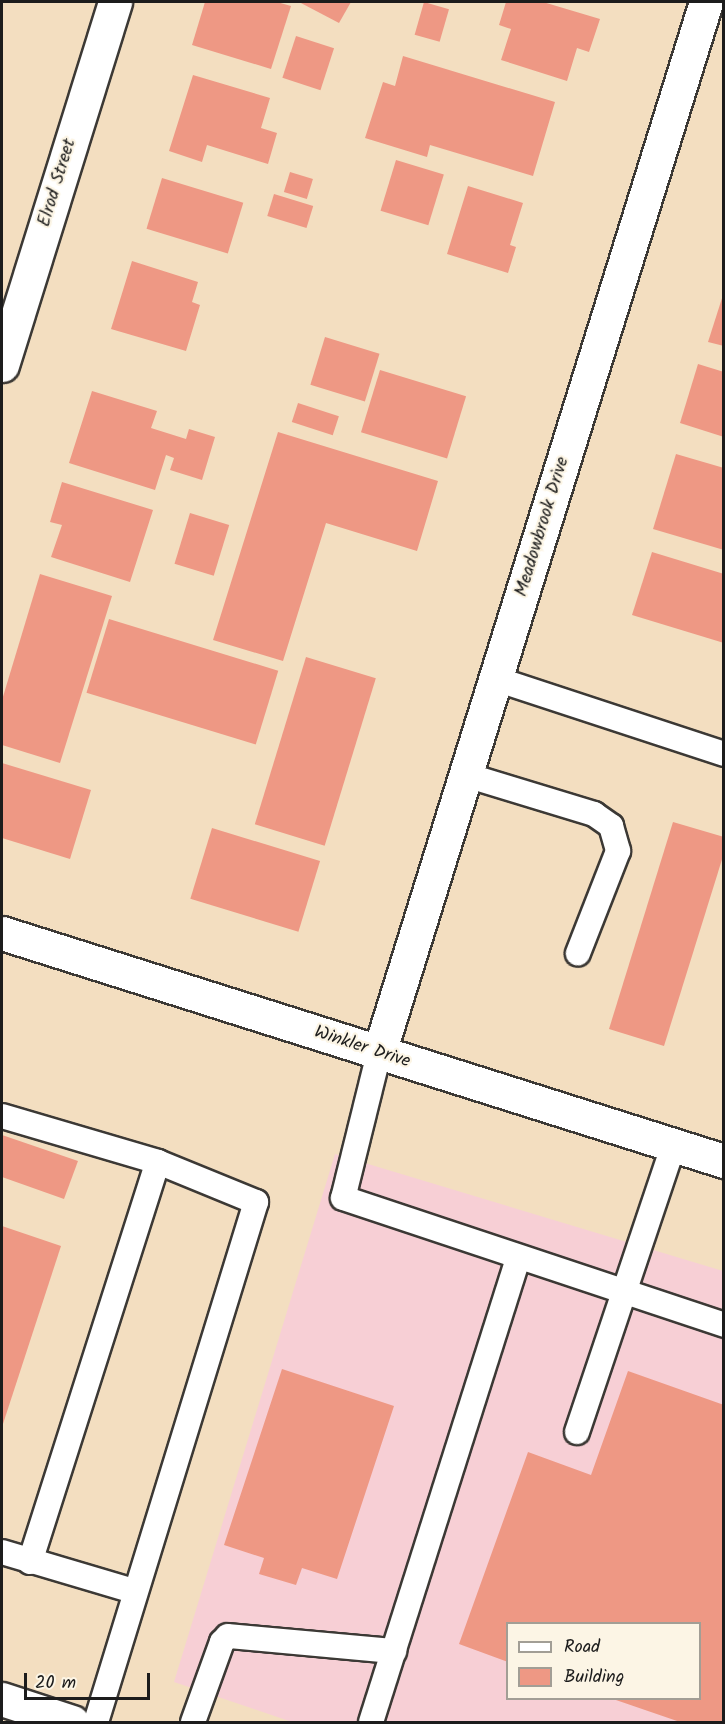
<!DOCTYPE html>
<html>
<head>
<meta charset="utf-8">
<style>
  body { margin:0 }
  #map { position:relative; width:725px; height:1724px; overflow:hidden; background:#f3dec0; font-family:Kalam,sans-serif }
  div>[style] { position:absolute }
  .built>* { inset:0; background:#f7cfd5 }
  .building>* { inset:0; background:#ee9884; transform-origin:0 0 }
  .roads { filter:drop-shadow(2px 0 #3c3935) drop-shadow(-2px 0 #3c3935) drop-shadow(0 2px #3c3935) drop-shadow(0 -2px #3c3935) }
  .lane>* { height:24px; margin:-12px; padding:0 12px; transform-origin:12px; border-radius:12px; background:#fff }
  .street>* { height:33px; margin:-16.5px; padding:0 16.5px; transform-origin:16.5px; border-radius:16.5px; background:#fff }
  .secondary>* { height:33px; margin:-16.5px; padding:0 16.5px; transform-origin:16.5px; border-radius:16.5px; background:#fff }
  span { translate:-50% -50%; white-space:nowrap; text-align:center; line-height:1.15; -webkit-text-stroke:4.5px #fcf5e5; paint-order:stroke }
  .street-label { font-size:18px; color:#1c1c1c }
  .frame { position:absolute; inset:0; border:3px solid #1c1c1c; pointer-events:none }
  .legend { position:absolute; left:506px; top:1622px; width:195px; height:78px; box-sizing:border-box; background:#fcf5e5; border:2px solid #a29e95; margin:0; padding:8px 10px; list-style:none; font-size:18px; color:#1c1c1c }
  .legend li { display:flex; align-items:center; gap:12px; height:30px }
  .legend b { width:30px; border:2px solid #a29e95 }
  .scale { position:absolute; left:24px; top:1673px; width:126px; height:27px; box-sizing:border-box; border:3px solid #1c1c1c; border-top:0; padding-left:8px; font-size:18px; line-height:21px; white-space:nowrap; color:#1c1c1c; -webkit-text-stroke:4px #fcf5e5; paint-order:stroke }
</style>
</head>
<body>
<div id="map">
  <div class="built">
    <i style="clip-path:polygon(evenodd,335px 1154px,723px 1271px,723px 1722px,292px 1722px,174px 1682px,335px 1154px,508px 1624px,700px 1624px,700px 1698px,508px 1698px,508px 1624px)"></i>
  </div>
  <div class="building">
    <i style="clip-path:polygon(205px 2px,277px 2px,291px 6px,271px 69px,192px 45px)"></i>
    <i style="clip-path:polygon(299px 2px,351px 2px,339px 23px)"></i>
    <i style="left:424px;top:2px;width:26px;height:34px;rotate:16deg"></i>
    <i style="clip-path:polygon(506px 2px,543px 2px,600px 19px,589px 52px,577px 48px,567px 81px,501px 60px,511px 29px,499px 25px)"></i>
    <i style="left:296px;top:36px;width:40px;height:44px;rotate:18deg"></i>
    <i style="clip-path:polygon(403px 56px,555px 102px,533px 176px,430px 145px,427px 157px,365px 138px,383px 82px,395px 86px)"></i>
    <i style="clip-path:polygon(193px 75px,270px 98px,261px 128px,277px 133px,268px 164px,207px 145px,202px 162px,169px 151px)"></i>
    <i style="left:396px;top:160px;width:50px;height:53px;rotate:17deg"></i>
    <i style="left:290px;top:172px;width:24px;height:21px;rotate:17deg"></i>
    <i style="left:162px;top:178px;width:85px;height:53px;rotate:17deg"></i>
    <i style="clip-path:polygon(468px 186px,523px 203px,510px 245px,516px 247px,508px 273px,447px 254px)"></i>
    <i style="left:274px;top:194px;width:41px;height:23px;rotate:17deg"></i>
    <i style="clip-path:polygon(132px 261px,198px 282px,192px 302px,200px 305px,186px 351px,111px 329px)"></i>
    <i style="clip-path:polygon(723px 295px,724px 295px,724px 346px,708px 342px)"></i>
    <i style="left:325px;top:337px;width:57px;height:50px;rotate:17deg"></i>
    <i style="clip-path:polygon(698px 364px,724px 372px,724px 437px,680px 423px)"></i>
    <i style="left:380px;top:370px;width:90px;height:65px;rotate:17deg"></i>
    <i style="clip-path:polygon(92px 391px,157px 411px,151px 428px,186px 439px,189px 429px,215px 437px,202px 480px,170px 470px,174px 458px,166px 455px,155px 490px,69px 463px)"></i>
    <i style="left:298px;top:403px;width:43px;height:20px;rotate:18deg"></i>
    <i style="clip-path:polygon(278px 432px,438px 481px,417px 551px,326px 523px,283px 661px,213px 640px)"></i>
    <i style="clip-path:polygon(676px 454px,724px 468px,724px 550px,653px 529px)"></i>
    <i style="clip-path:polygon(62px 482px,153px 510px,130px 582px,51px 557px,62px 525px,50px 522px)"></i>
    <i style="left:190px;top:513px;width:41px;height:53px;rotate:17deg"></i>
    <i style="clip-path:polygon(652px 552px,724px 574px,724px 643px,632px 615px)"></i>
    <i style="clip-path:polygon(40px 574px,112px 596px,60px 763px,2px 745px,2px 700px)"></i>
    <i style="left:109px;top:619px;width:177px;height:77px;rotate:17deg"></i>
    <i style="left:306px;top:657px;width:73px;height:175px;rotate:17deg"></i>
    <i style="clip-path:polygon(2px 763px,91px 790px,70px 859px,2px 838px)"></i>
    <i style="clip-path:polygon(673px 822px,724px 837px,724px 853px,664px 1046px,609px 1029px)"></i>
    <i style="left:212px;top:828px;width:113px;height:74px;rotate:17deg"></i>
    <i style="clip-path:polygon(2px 1135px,78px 1161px,64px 1199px,2px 1177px)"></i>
    <i style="clip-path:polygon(2px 1226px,61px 1246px,2px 1427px)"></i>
    <i style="clip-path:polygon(282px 1369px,394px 1406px,337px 1579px,302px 1568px,296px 1585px,259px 1574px,264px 1558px,224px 1545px)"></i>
    <i style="clip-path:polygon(628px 1371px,724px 1405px,724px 1722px,680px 1722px,613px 1699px,700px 1698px,700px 1624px,508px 1624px,508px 1662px,459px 1644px,528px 1452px,591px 1475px)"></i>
  </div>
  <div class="roads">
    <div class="lane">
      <i style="left:496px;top:679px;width:240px;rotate:18.2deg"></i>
      <i style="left:466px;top:775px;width:134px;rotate:16.9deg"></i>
      <i style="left:594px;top:814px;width:21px;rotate:35deg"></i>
      <i style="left:611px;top:826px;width:26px;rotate:74deg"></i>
      <i style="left:618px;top:851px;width:110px;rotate:111.4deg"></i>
      <i style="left:379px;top:1053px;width:149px;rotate:103.9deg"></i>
      <i style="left:343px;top:1198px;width:402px;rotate:18.4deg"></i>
      <i style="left:2px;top:1116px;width:163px;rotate:16.4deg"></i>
      <i style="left:158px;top:1162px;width:106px;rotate:22.2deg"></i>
      <i style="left:256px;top:1202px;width:544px;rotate:107.1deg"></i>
      <i style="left:577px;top:1432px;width:302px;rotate:-71.4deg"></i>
      <i style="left:2px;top:1552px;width:138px;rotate:16.5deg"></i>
      <i style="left:30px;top:1562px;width:420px;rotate:-72.3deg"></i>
      <i style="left:193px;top:1722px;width:85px;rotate:-70.1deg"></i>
      <i style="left:222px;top:1642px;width:8px;rotate:-45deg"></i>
      <i style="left:228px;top:1636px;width:167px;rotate:5.2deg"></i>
      <i style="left:371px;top:1722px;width:487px;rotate:-72.4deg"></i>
    </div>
    <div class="street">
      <i style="left:2px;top:365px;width:380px;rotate:-72.7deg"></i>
      <i style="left:379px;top:1053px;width:1101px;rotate:-72.72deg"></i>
    </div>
    <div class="secondary">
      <i style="left:2px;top:933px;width:757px;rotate:17.53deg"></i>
      <i style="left:2px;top:1699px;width:74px;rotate:18.2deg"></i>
    </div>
  </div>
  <div class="street-label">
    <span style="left:58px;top:183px;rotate:-73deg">Elrod Street</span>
    <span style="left:543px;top:527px;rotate:-73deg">Meadowbrook Drive</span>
    <span style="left:362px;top:1048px;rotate:18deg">Winkler Drive</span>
  </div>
  <div class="frame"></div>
  <ul class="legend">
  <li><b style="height:8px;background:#fff"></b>Road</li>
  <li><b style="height:16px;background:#ee9884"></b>Building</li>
  </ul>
  <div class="scale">20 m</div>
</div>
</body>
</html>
